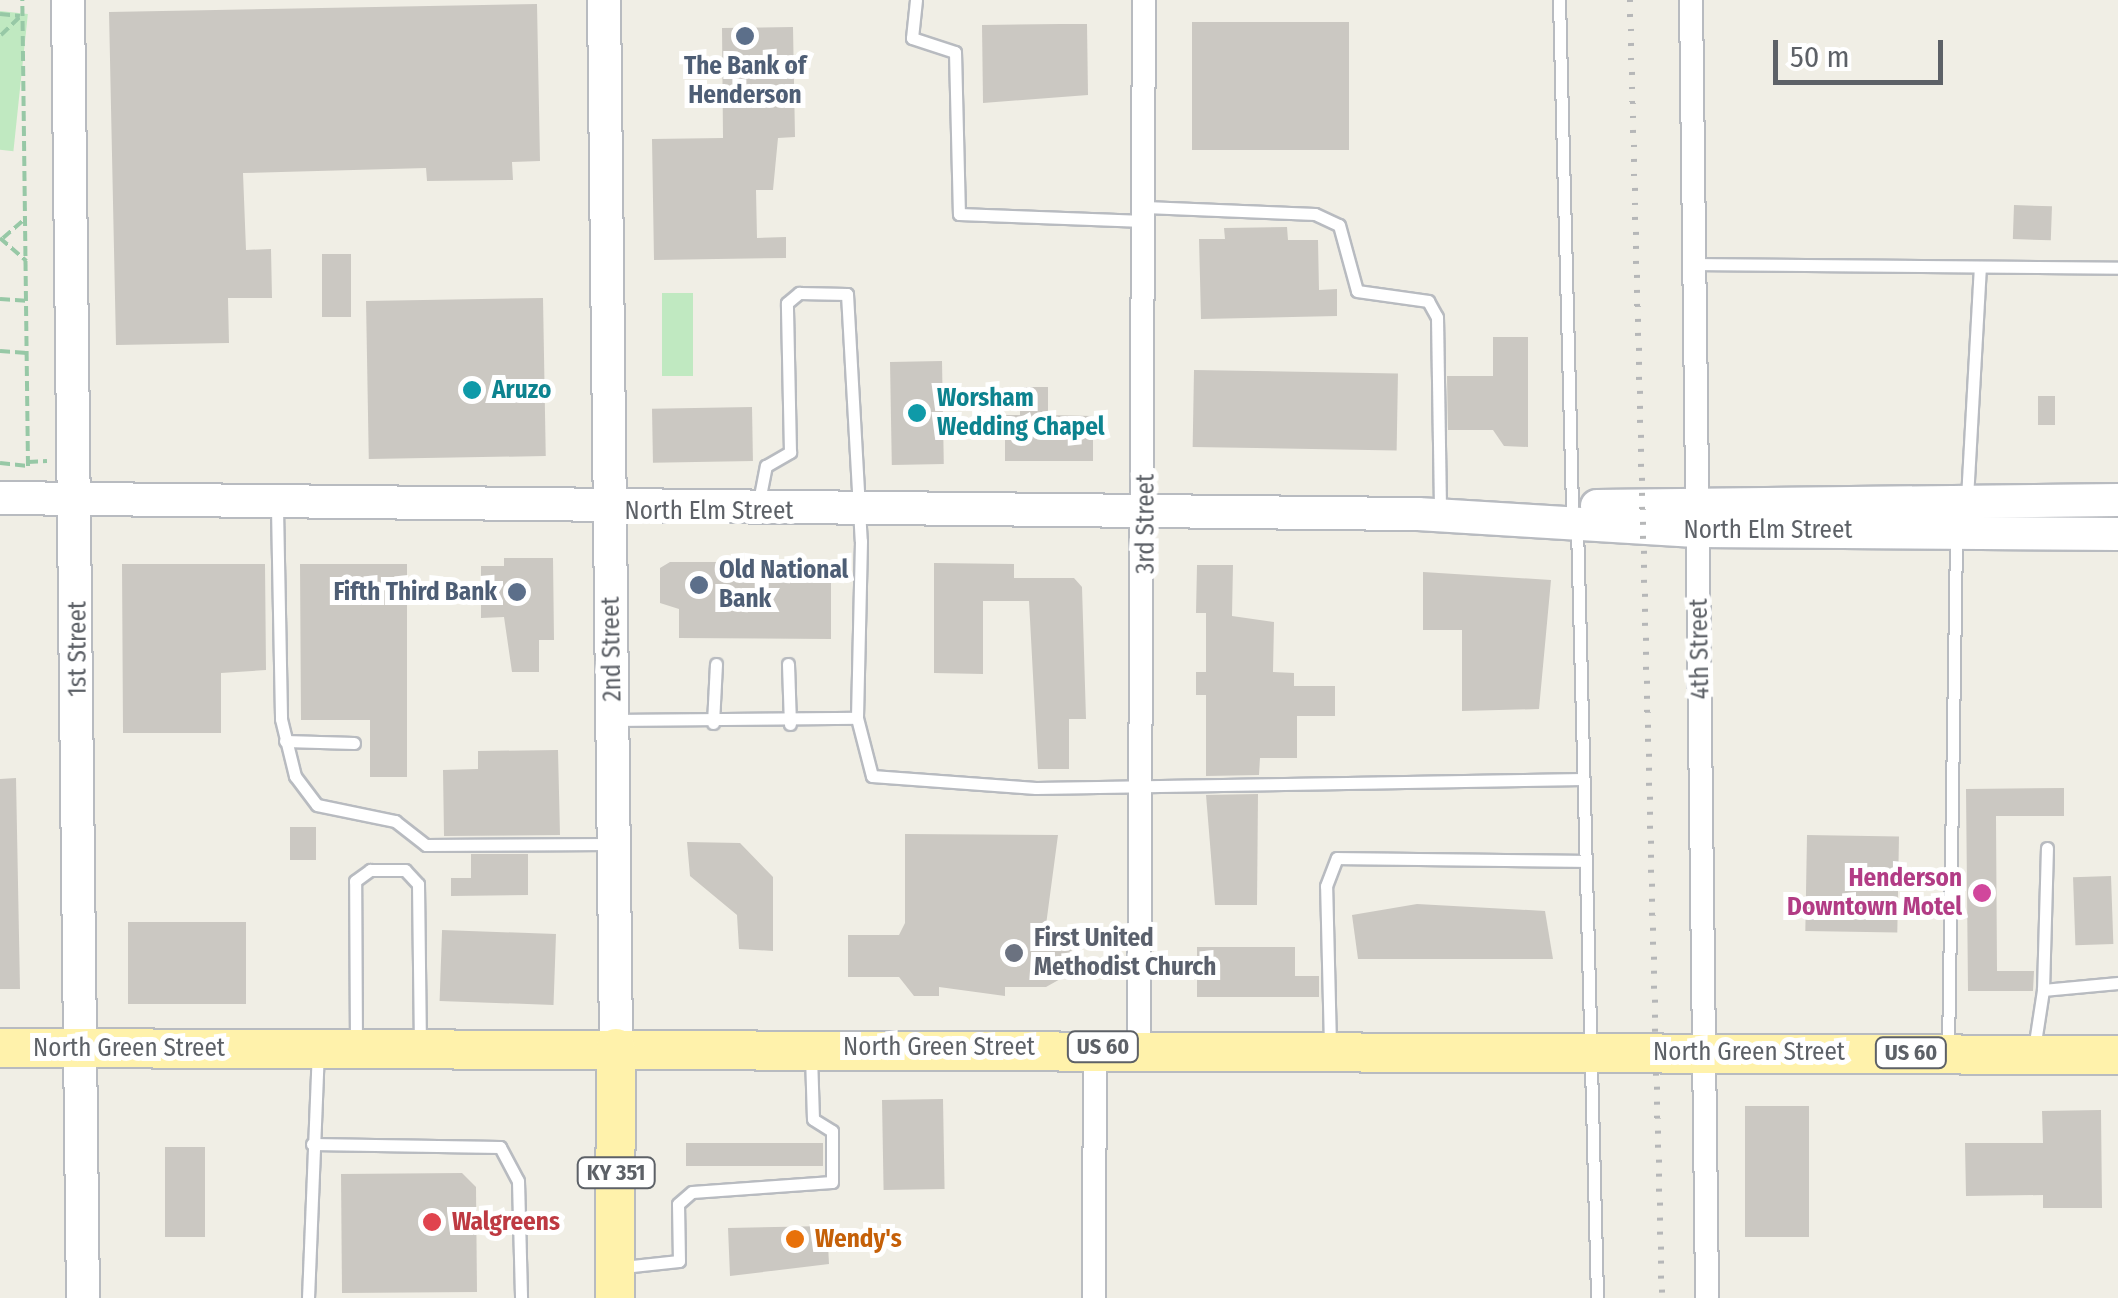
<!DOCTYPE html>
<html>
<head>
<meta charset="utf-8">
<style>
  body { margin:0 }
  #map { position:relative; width:2118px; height:1298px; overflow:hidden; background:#f0eee5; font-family:"Fira Sans Condensed",sans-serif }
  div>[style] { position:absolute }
  .green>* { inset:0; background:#c0e9c1; transform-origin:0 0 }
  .building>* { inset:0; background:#cbc8c2; transform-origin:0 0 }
  .path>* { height:4px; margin-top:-2px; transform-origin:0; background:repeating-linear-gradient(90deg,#97c8a6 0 10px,transparent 0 15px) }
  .roads { filter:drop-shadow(2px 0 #b8bbc0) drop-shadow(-2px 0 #b8bbc0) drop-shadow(0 2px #b8bbc0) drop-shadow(0 -2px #b8bbc0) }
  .lane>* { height:11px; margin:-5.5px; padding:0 5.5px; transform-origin:5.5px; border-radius:5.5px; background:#fff }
  .street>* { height:22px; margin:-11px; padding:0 11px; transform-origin:11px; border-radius:11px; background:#fff }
  .secondary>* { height:32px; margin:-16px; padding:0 16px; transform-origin:16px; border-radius:16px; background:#fff }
  .primary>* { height:38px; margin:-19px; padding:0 19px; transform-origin:19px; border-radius:19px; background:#fff2ab }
  .rail>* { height:6px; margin-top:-3px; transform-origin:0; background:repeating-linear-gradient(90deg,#b6b7b8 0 2.5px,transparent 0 14.5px) }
  .dots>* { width:28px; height:28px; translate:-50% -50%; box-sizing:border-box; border:5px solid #fff; border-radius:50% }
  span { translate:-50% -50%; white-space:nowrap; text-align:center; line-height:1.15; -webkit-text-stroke:10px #fff; paint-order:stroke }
  .shield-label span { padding:2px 8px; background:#fff; border:2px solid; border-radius:8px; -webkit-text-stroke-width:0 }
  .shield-label { font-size:22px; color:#5d6167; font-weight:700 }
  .service-label { font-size:25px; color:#4e5e75; font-weight:700 }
  .left { translate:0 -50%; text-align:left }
  .right { translate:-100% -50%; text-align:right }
  .culture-label { font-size:25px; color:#0d838f; font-weight:700 }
  .street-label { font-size:25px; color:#5d6167 }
  .hotel-label { font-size:25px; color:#b23c85; font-weight:700 }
  .worship-label { font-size:25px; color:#5b616d; font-weight:700 }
  .health-label { font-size:25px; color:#be3a42; font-weight:700 }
  .food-label { font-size:25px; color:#c56008; font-weight:700 }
  .scale { position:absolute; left:1773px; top:40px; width:170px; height:45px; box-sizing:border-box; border:5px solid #5d6167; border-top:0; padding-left:12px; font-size:30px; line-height:35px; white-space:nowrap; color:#5d6167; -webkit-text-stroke:8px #fff; paint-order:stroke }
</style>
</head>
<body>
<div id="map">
  <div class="green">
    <i style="left:0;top:11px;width:28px;height:138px;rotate:6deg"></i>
    <i style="left:662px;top:293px;width:31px;height:83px"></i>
  </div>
  <div class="building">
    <i style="clip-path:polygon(537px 4px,540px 161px,512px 162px,513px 180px,427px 181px,426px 168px,243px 173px,246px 250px,271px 249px,272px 298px,228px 298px,229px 343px,116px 345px,109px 12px)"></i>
    <i style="left:1192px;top:22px;width:157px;height:128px"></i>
    <i style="clip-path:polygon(1061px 24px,1087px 24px,1088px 95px,983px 103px,982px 25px)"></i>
    <i style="clip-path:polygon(793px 27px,795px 137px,778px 138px,773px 190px,756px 190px,757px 238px,786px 237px,786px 258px,654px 260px,652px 139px,723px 138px,722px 28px)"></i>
    <i style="left:2014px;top:205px;width:38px;height:34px;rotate:2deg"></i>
    <i style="clip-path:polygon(1287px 227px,1288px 240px,1318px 240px,1319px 290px,1337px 289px,1337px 316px,1201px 319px,1199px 239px,1225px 239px,1224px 228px)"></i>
    <i style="left:322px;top:254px;width:29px;height:63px"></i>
    <i style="left:543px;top:298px;width:158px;height:177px;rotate:89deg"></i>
    <i style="clip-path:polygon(1493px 337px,1528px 337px,1528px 447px,1504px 446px,1493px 430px,1448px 430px,1447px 376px,1493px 376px)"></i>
    <i style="left:942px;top:361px;width:103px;height:52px;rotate:89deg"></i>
    <i style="left:1194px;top:370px;width:204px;height:77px;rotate:1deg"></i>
    <i style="clip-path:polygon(1020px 387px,1048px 387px,1048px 415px,1093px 416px,1093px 461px,1005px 461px,1005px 415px,1020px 415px)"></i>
    <i style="left:2038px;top:396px;width:17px;height:29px"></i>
    <i style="left:752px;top:407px;width:54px;height:100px;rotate:89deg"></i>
    <i style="clip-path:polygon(504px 558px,553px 558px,554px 640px,539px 640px,539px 672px,512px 672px,504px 617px,481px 618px,481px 566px,504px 566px)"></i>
    <i style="clip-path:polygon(670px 562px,831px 562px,831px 639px,679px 638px,679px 609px,660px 603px,660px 568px)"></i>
    <i style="clip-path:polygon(934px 563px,1014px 564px,1014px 578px,1074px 578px,1082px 587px,1086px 719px,1069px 719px,1069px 769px,1038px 769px,1029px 601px,983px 601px,983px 674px,934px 673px)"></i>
    <i style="clip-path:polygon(122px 564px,265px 564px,266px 670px,221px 673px,221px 733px,123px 733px)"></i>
    <i style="clip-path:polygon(300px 564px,407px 564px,407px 777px,370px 777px,370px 720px,301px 720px)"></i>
    <i style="clip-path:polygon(1197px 565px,1233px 565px,1232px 616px,1274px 622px,1273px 672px,1294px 673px,1294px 686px,1335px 686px,1335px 716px,1297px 716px,1297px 758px,1260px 758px,1259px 775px,1206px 776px,1206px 695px,1196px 695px,1196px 672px,1206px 672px,1206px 613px,1196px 613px)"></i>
    <i style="clip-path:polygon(1423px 572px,1551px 580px,1539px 709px,1462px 711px,1462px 630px,1423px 630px)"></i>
    <i style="clip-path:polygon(558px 750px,560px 835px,444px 836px,443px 770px,478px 769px,478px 751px)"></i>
    <i style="clip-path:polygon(16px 778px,20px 989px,0 989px,0 779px)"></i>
    <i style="clip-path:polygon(2064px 788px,2064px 816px,1996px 816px,1997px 971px,2034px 971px,2033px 991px,1968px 991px,1966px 789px)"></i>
    <i style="clip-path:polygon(1258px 794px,1257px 905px,1215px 905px,1206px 795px)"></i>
    <i style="left:290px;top:827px;width:26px;height:33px"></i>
    <i style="clip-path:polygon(905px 834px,1058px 835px,1046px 925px,1072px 934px,1071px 973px,1046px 987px,1005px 987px,1005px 996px,939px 987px,939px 996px,914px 996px,899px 977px,848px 977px,848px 935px,899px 935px,905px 923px)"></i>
    <i style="left:1807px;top:835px;width:92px;height:96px;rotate:1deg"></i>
    <i style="clip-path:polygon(687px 842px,740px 843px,773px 877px,773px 951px,739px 949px,737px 915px,690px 876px)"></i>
    <i style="clip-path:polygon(471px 854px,528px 854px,528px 895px,451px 896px,451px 878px,471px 878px)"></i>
    <i style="left:2111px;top:876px;width:68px;height:38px;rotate:88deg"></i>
    <i style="clip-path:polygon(1417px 904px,1545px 911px,1553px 959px,1358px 959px,1352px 915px)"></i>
    <i style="left:128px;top:922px;width:118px;height:82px"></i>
    <i style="left:556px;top:934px;width:71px;height:114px;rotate:92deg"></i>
    <i style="clip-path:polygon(1197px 947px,1295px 947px,1295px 976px,1319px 976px,1319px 997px,1197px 997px)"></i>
    <i style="left:943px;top:1099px;width:90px;height:61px;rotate:89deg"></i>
    <i style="left:1745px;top:1106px;width:64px;height:131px"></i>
    <i style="clip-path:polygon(2101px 1110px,2102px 1208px,2043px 1208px,2043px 1195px,1966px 1196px,1965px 1143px,2043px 1143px,2042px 1111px)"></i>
    <i style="left:823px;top:1143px;width:23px;height:137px;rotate:90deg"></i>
    <i style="left:165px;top:1147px;width:40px;height:90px"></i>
    <i style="clip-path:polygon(462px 1173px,476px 1187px,477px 1292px,342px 1293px,341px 1174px)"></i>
    <i style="clip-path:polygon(827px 1226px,829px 1264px,730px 1276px,728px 1228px)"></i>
  </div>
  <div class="path">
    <i style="left:0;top:14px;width:20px;rotate:6deg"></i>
    <i style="left:1px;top:35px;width:28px;rotate:-44deg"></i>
    <i style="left:0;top:238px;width:35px;rotate:41deg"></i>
    <i style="left:3px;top:238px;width:30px;rotate:-41deg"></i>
    <i style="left:0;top:299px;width:26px;rotate:4deg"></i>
    <i style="left:0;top:351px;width:27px;rotate:4deg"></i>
    <i style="left:28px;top:462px;width:19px;rotate:-3deg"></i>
    <i style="left:0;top:463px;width:28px;rotate:6deg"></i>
    <i style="left:28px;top:466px;width:466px;rotate:-90.7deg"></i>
  </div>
  <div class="roads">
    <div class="lane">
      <i style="left:916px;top:0;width:38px;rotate:96deg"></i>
      <i style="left:912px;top:38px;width:45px;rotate:18deg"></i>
      <i style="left:955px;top:52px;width:162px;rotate:88.6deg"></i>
      <i style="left:959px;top:214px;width:185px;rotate:2.2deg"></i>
      <i style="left:1559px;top:0;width:507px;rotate:88.53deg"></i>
      <i style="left:1145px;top:207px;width:170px;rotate:2.4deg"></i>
      <i style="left:1315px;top:214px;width:26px;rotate:25deg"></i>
      <i style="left:1339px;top:225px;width:68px;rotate:74.7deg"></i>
      <i style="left:1357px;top:291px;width:72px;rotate:8deg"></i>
      <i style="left:1428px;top:301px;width:18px;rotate:61deg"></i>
      <i style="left:1437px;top:317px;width:196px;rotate:89.1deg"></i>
      <i style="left:1695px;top:264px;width:423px;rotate:0.5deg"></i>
      <i style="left:1967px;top:498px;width:230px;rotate:-86.8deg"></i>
      <i style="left:759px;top:501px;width:36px;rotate:-79deg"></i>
      <i style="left:766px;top:466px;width:28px;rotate:-30deg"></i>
      <i style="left:790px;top:452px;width:149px;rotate:-91.2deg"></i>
      <i style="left:787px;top:303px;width:16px;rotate:-40deg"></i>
      <i style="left:799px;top:293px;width:48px;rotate:1.2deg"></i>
      <i style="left:847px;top:294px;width:247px;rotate:86.8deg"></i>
      <i style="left:861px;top:541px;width:177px;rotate:91.3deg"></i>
      <i style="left:857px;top:718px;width:60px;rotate:75.5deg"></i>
      <i style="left:872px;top:776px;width:164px;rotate:4.2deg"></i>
      <i style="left:1036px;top:788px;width:547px;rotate:-0.94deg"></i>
      <i style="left:277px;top:508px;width:211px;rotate:88.9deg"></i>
      <i style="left:281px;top:719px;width:59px;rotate:76.2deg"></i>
      <i style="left:295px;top:776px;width:36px;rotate:53deg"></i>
      <i style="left:317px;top:805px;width:80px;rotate:11.6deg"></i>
      <i style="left:395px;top:821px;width:39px;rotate:38deg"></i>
      <i style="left:426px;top:845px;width:184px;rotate:-0.3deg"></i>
      <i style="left:1577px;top:527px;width:771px;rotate:88.51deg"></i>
      <i style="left:788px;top:664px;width:60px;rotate:88.1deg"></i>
      <i style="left:617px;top:720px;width:240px;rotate:-0.5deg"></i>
      <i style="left:713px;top:723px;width:59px;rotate:-87.1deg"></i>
      <i style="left:285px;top:741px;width:69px;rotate:1.7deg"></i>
      <i style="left:2043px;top:990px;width:142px;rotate:-88.4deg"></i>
      <i style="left:356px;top:1045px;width:164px;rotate:-90.3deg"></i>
      <i style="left:355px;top:881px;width:19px;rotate:-36deg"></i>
      <i style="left:370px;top:870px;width:35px"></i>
      <i style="left:405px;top:870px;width:19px;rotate:47deg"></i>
      <i style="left:418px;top:884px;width:160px;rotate:89.3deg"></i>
      <i style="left:1330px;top:1045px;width:159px;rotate:-91.4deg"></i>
      <i style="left:1326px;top:886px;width:30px;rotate:-69deg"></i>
      <i style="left:1337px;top:858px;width:249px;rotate:0.7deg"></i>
      <i style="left:1948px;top:1049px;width:511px;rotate:-89.1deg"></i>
      <i style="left:2034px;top:1049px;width:60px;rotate:-81.3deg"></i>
      <i style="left:2043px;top:990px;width:75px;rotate:-5.3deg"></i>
      <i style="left:312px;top:1144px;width:188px;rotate:0.9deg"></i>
      <i style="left:500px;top:1147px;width:38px;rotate:62deg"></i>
      <i style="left:518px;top:1181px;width:117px;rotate:88.5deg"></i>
      <i style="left:623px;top:1267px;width:56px;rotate:-6.1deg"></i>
      <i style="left:679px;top:1261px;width:57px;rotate:-91deg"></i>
      <i style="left:678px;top:1204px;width:18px;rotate:-41deg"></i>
      <i style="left:692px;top:1192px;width:140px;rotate:-4.1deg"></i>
      <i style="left:832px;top:1182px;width:51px;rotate:-90deg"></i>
      <i style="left:832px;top:1131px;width:22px;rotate:-148deg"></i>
      <i style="left:813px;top:1119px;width:62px;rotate:-91.8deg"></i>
      <i style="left:308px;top:1298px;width:246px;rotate:-87.7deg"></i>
    </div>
    <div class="street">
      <i style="left:1691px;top:0;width:1298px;rotate:89.29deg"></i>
      <i style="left:1139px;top:1047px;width:1047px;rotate:-89.73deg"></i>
      <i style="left:1094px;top:1298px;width:251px;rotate:-89.8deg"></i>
    </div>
    <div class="secondary">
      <i style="left:68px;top:0;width:1298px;rotate:89.34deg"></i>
      <i style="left:604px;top:0;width:1048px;rotate:89.34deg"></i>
      <i style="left:0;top:498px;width:1418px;rotate:0.65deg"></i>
      <i style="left:1418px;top:514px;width:282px;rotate:3.5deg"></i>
      <i style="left:1699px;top:531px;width:419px;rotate:0.4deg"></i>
      <i style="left:1597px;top:506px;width:521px;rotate:-0.66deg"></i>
    </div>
    <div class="primary">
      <i style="left:0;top:1048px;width:2118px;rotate:0.19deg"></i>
      <i style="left:615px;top:1298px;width:250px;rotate:-89.8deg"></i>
    </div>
  </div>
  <div class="rail">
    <i style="left:1630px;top:0;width:1298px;rotate:88.59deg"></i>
  </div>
  <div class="dots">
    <i style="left:745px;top:36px;background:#5c6f8a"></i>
    <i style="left:472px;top:390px;background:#0f9aa8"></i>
    <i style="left:917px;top:413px;background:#0f9aa8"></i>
    <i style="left:699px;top:585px;background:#5c6f8a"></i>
    <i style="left:517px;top:592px;background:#5c6f8a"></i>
    <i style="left:1982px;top:893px;background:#d1479c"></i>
    <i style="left:1014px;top:953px;background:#6b7280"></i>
    <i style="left:432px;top:1222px;background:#e0444e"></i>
    <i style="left:795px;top:1239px;background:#e8710a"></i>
  </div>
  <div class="shield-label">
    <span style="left:1103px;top:1047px">US 60</span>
    <span style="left:1911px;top:1053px">US 60</span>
    <span style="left:616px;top:1173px">KY 351</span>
  </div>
  <div class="service-label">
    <span style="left:745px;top:81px">The Bank of<br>Henderson</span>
    <span class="left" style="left:719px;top:585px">Old National<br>Bank</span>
    <span class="right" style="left:497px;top:592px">Fifth Third Bank</span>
  </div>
  <div class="culture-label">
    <span class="left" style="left:492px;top:390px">Aruzo</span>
    <span class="left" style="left:937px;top:413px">Worsham<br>Wedding Chapel</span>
  </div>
  <div class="street-label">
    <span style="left:709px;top:511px">North Elm Street</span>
    <span style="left:1146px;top:524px;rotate:-90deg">3rd Street</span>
    <span style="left:1768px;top:530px">North Elm Street</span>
    <span style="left:78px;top:649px;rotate:-90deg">1st Street</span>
    <span style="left:612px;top:649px;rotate:-91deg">2nd Street</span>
    <span style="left:1700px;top:649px;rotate:-91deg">4th Street</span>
    <span style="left:939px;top:1047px">North Green Street</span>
    <span style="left:129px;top:1048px">North Green Street</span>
    <span style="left:1749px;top:1052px">North Green Street</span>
  </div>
  <div class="hotel-label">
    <span class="right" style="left:1962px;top:893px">Henderson<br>Downtown Motel</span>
  </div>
  <div class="worship-label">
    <span class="left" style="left:1034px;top:953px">First United<br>Methodist Church</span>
  </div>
  <div class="health-label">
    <span class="left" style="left:452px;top:1222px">Walgreens</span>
  </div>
  <div class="food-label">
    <span class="left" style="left:815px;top:1239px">Wendy's</span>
  </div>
  <div class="scale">50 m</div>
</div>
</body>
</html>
